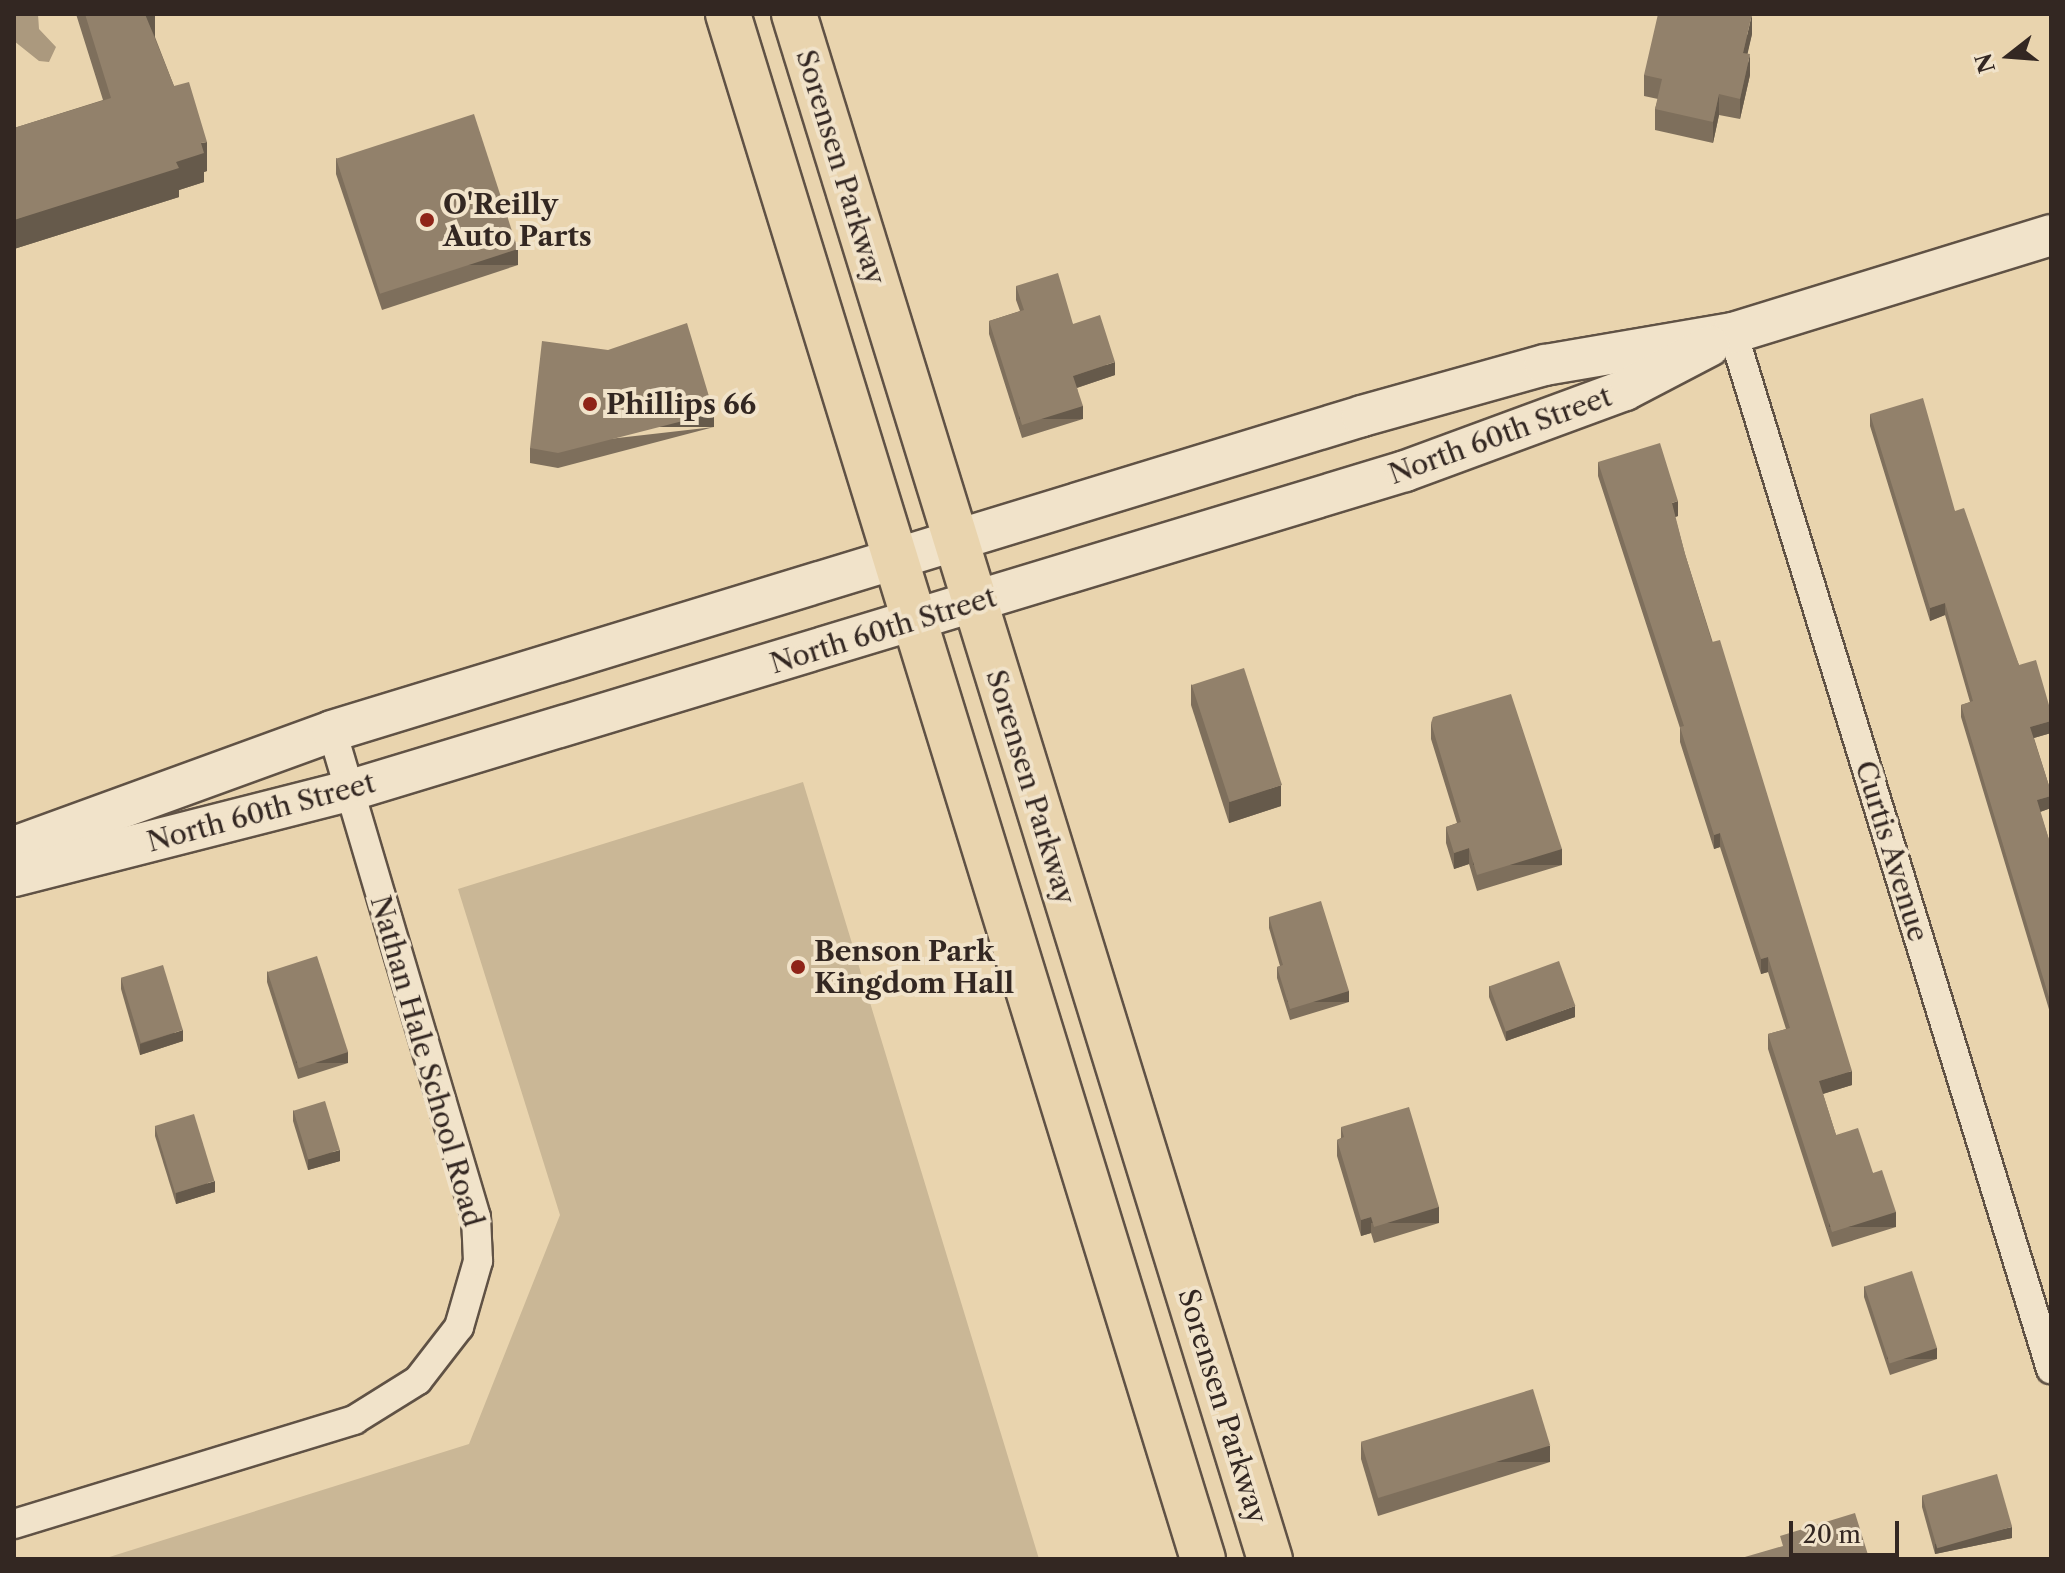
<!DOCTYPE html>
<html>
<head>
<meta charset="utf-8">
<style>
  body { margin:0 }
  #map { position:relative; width:2065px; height:1573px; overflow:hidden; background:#e9d4ae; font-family:"Libre Caslon Text",serif }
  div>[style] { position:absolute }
  .green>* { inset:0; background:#cab796 }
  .water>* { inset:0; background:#ab997e }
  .roads { filter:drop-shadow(2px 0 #605245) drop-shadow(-2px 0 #605245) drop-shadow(0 2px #605245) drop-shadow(0 -2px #605245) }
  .street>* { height:28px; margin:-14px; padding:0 14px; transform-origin:14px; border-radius:14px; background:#f1e3ca }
  .secondary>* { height:40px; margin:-20px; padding:0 20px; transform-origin:20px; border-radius:20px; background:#f1e3ca }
  .primary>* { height:44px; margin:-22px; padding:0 22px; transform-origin:22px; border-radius:22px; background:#e9d4ae }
  .wall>* { inset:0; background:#7e6f5c }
  .shaded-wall>* { inset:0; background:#665a4b; transform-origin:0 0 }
  .building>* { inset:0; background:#92816b; transform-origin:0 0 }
  .dots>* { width:22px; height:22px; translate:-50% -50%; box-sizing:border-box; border:4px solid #f1e3ca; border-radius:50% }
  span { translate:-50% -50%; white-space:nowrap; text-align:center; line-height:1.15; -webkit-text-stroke:8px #f1e3ca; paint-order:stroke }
  .street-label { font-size:28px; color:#332722 }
  .poi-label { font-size:28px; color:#332722; font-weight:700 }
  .left { translate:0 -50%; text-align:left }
  .frame { position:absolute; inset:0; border:16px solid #332722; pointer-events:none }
  .north { position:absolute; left:1969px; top:16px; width:80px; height:80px; -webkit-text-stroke:6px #f1e3ca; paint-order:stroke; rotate:253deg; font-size:22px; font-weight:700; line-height:32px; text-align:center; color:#332722 }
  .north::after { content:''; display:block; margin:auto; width:28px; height:36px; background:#332722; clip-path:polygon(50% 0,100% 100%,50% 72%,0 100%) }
  .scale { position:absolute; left:1789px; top:1521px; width:110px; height:36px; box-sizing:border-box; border:4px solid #332722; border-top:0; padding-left:10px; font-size:24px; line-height:28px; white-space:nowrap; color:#332722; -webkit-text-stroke:6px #f1e3ca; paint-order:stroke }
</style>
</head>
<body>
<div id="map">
  <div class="green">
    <i style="clip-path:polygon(803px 782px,1039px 1559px,103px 1559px,469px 1444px,560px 1215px,458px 889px)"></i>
  </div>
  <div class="water">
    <i style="clip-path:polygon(14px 14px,38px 14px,39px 29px,56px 47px,49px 62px,39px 61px,14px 41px)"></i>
  </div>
  <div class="roads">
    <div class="street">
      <i style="left:1733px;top:333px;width:1084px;rotate:72.94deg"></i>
      <i style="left:14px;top:1524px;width:356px;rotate:-17deg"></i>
      <i style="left:354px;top:1420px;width:75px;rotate:-32deg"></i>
      <i style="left:418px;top:1380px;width:67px;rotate:-52.3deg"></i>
      <i style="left:459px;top:1327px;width:69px;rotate:-73.9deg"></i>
      <i style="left:478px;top:1261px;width:44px;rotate:-92.6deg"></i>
      <i style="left:476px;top:1217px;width:507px;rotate:-106.5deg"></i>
    </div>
    <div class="secondary">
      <i style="left:14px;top:847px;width:338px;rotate:-20deg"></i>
      <i style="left:332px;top:731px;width:1077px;rotate:-17deg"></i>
      <i style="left:1362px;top:416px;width:190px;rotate:-15.6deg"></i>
      <i style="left:1545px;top:365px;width:191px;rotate:-9.7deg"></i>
      <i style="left:1733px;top:333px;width:333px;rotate:-17.1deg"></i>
      <i style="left:14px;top:876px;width:345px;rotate:-14.3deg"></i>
      <i style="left:348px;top:791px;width:1104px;rotate:-16.84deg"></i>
      <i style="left:1405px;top:471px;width:234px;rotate:-20.2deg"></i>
      <i style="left:1625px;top:390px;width:95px;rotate:-27.6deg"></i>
    </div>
    <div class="primary">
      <i style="left:728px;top:14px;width:1616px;rotate:72.91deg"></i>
      <i style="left:794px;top:14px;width:1617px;rotate:72.88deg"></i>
    </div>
  </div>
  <div class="wall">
    <i style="clip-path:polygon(76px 14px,155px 14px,155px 37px,207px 171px,204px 172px,204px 182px,179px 190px,179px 197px,14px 249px,14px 128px,103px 100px)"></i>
    <i style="clip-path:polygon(1752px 34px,1747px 54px,1750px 75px,1740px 119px,1719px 115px,1713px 143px,1655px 130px,1655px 109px,1658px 99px,1644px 96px,1644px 75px)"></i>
    <i style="clip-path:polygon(336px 158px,518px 265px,382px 310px,336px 174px)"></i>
    <i style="clip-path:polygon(1016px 286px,1073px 324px,1115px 375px,1077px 388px,1083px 419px,1022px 438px,989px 334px,989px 321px,1020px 311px,1016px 300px)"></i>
    <i style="clip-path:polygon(1870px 414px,1955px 511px,2019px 665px,2051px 712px,2051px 733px,2034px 738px,2051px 792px,2051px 808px,2040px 812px,2051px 846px,2051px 1016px,1961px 717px,1961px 705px,1970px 702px,1945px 615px,1930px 621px,1870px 426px)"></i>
    <i style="clip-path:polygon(714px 427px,558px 468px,530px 463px,530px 448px)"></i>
    <i style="clip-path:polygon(1598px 462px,1678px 516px,1675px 517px,1685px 554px,1852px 1085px,1823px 1094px,1836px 1135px,1873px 1173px,1896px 1227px,1832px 1247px,1768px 1049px,1768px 1034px,1786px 1029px,1768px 972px,1761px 974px,1720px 847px,1714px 849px,1680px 742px,1680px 728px,1598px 476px)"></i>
    <i style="clip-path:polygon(1191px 684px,1281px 806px,1229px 823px,1191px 705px)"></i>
    <i style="clip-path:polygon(1431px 723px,1562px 865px,1477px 891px,1469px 864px,1454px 869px,1446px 843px,1446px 827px,1457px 823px,1431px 739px)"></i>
    <i style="clip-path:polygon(1269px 917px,1349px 1002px,1290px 1020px,1277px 978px,1277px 967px,1280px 966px,1269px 928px)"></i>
    <i style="clip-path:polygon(267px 971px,348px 1063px,298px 1079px,267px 982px)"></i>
    <i style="clip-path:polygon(121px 978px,183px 1041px,140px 1055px,121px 989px)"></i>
    <i style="clip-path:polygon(1489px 986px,1575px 1017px,1506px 1041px,1489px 997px)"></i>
    <i style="clip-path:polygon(293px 1110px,340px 1161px,308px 1170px,293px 1121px)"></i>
    <i style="clip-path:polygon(155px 1126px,215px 1192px,176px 1204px,155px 1136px)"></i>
    <i style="clip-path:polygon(1341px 1127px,1439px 1223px,1374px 1243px,1371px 1233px,1361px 1236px,1337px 1156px,1337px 1140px,1341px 1138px)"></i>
    <i style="clip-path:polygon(1864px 1286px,1937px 1359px,1890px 1375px,1864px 1297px)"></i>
    <i style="clip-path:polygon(1361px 1443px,1550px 1462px,1378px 1516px,1361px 1459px)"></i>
    <i style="clip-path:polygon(1922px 1496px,2012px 1538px,1935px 1554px,1922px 1507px)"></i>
  </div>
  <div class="shaded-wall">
    <i style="clip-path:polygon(144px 14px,155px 14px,155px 37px)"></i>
    <i style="clip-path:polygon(1752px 14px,1752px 34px,1743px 74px,1743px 53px)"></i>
    <i style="clip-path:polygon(1750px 54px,1750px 75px,1740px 119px,1740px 99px)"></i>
    <i style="clip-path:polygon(1719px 94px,1719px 115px,1713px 143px,1713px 122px)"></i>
    <i style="clip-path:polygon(207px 142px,207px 171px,204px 172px,204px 182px,179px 190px,179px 197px,14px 249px,14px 220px,176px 162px,201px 143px)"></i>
    <i style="left:518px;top:249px;width:16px;height:143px;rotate:90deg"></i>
    <i style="clip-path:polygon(1115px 362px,1115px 375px,1073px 389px,1073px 376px)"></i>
    <i style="left:1083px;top:406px;width:13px;height:64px;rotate:90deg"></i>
    <i style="left:714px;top:413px;width:14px;height:161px;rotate:90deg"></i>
    <i style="clip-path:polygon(1678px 501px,1678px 516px,1672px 518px,1672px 503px)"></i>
    <i style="clip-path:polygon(1945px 603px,1945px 615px,1930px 621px,1930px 608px)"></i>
    <i style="clip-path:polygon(2051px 721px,2051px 733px,2030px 739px,2030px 727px)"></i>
    <i style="clip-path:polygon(1281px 785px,1281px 806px,1229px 823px,1229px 802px)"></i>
    <i style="clip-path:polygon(2051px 796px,2051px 808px,2037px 813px,2037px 800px)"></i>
    <i style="clip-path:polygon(1720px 833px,1720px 847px,1714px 849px,1714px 835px)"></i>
    <i style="clip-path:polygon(1469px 848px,1469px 864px,1454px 869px,1454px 853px)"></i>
    <i style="left:1562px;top:849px;width:16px;height:89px;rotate:90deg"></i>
    <i style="clip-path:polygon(1768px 957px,1768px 972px,1761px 974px,1761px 959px)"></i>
    <i style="left:1349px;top:991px;width:11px;height:62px;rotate:90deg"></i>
    <i style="clip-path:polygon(1575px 1006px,1575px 1017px,1506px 1041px,1506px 1031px)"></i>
    <i style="clip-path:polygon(183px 1030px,183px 1041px,140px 1055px,140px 1044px)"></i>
    <i style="left:348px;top:1052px;width:11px;height:52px;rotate:90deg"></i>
    <i style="clip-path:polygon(1852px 1071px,1852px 1085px,1819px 1095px,1819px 1081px)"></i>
    <i style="clip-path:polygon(340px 1150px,340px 1161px,308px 1170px,308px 1159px)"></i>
    <i style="clip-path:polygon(215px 1181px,215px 1192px,176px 1204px,176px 1193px)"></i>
    <i style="left:1439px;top:1207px;width:16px;height:68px;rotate:90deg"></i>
    <i style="left:1896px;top:1212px;width:15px;height:67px;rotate:90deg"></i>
    <i style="clip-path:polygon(1371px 1217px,1371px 1233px,1361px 1236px,1361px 1220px)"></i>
    <i style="left:1937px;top:1348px;width:11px;height:50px;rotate:90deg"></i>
    <i style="left:1550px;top:1446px;width:16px;height:180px;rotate:90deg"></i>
    <i style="clip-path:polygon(2012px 1527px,2012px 1538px,1935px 1554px,1935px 1544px)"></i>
  </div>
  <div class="building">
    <i style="clip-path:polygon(85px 14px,145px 14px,174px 86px,189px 82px,207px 142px,201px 143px,204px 153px,176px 162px,179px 168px,14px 220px,14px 128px,111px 98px)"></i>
    <i style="clip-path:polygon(1658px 14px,1752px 14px,1743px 53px,1750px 54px,1740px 99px,1719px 94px,1713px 122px,1655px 109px,1662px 79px,1644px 75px)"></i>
    <i style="left:474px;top:114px;width:142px;height:145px;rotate:72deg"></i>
    <i style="clip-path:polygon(1058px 273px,1073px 324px,1100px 315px,1115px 362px,1073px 376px,1083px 406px,1022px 425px,989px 321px,1024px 310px,1016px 286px)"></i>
    <i style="clip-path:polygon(687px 323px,714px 413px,558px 453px,530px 448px,542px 341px,608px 350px)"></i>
    <i style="clip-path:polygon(1923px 398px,1955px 511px,1964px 508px,2019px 665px,2036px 660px,2051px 712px,2051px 721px,2030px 727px,2051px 792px,2051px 796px,2037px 800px,2051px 846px,2051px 1004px,1961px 705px,1973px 701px,1945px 603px,1930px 608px,1870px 414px)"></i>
    <i style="clip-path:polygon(1660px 443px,1678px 501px,1672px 503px,1685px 554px,1712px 642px,1720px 640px,1852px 1071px,1819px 1081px,1836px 1135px,1858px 1128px,1873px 1173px,1882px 1170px,1896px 1212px,1832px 1232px,1768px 1034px,1790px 1028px,1768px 957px,1761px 959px,1720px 833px,1714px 835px,1680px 727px,1684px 726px,1598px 462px)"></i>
    <i style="left:1244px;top:668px;width:123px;height:55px;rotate:72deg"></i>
    <i style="clip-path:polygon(1511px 694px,1562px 849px,1477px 875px,1469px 848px,1454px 853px,1446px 827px,1461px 822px,1431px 723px,1433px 717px)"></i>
    <i style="clip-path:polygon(1321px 901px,1349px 991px,1290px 1009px,1277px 967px,1283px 965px,1269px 917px)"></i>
    <i style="left:317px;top:956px;width:101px;height:52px;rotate:72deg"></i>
    <i style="left:1559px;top:961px;width:48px;height:74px;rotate:70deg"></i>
    <i style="left:163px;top:965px;width:68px;height:44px;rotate:73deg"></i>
    <i style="left:325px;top:1101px;width:51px;height:33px;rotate:73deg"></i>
    <i style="clip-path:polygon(1409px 1107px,1439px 1207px,1374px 1227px,1371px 1217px,1361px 1220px,1337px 1140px,1344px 1137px,1341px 1127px)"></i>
    <i style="left:194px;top:1114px;width:70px;height:41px;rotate:73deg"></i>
    <i style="left:1912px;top:1271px;width:81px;height:50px;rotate:72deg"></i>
    <i style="left:1533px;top:1389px;width:59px;height:180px;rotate:73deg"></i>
    <i style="left:1997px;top:1474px;width:55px;height:78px;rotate:74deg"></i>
    <i style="clip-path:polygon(1855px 1513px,1869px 1558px,1738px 1559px,1783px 1546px,1780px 1536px)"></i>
  </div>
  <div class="dots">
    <i style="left:427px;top:220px;background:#8f2418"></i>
    <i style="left:590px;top:404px;background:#8f2418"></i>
    <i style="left:798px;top:967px;background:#8f2418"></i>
  </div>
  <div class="street-label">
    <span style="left:841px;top:167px;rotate:73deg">Sorensen Parkway</span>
    <span style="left:1500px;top:435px;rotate:-20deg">North 60th Street</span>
    <span style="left:883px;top:630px;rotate:-17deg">North 60th Street</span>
    <span style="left:1031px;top:787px;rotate:73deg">Sorensen Parkway</span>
    <span style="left:261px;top:812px;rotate:-15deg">North 60th Street</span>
    <span style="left:1892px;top:851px;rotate:73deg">Curtis Avenue</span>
    <span style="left:427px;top:1061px;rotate:74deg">Nathan Hale School Road</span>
    <span style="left:1223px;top:1406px;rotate:73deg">Sorensen Parkway</span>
  </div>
  <div class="poi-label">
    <span class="left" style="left:443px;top:220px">O'Reilly<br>Auto Parts</span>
    <span class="left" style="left:606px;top:404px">Phillips 66</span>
    <span class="left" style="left:814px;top:967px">Benson Park<br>Kingdom Hall</span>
  </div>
  <div class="frame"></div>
  <div class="north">N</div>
  <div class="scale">20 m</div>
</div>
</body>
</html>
